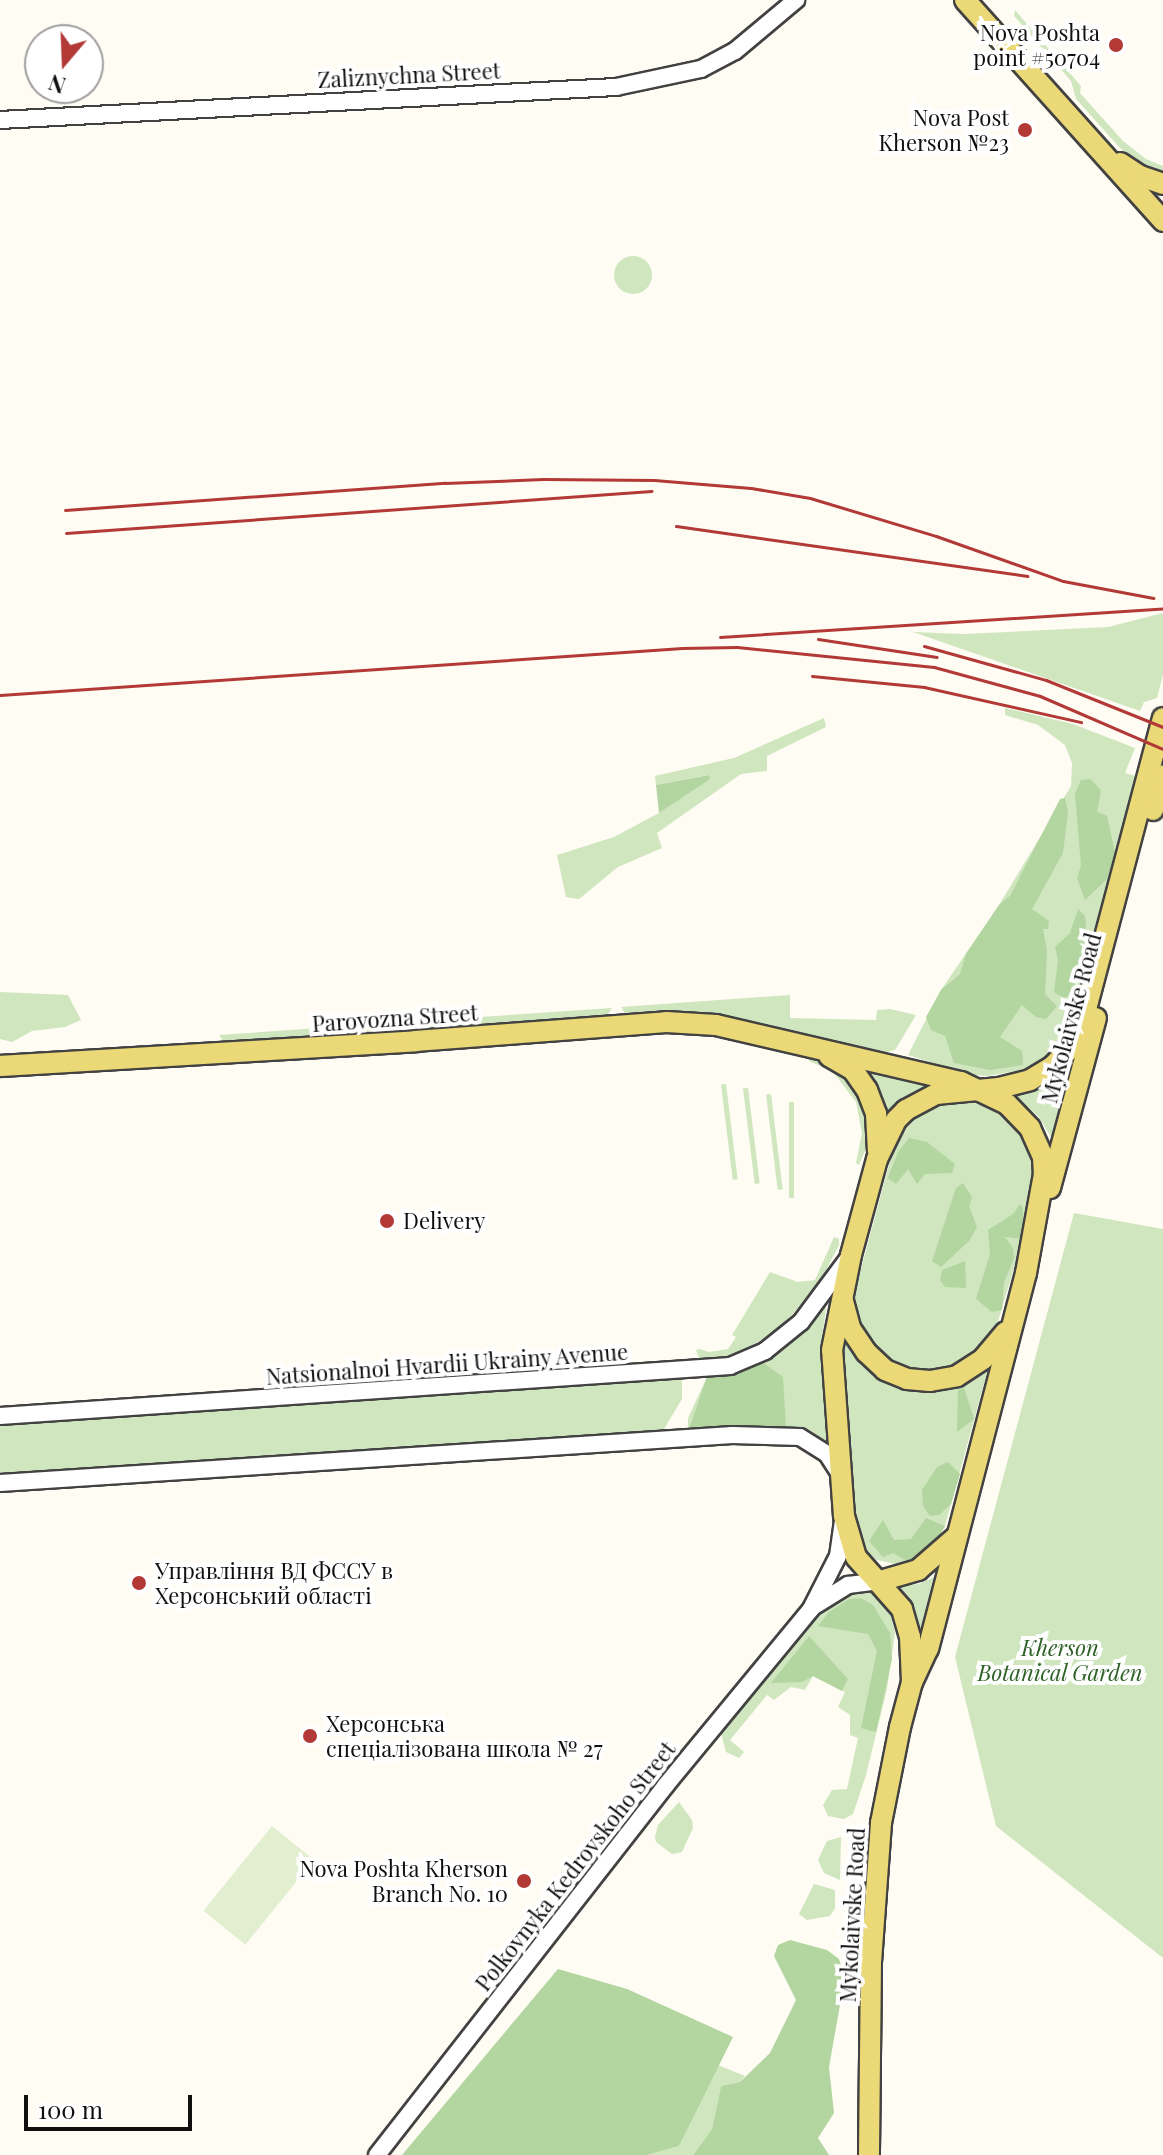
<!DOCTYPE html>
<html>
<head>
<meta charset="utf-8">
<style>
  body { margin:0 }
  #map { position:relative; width:1163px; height:2155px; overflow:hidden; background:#fefcf3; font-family:"Playfair Display",serif }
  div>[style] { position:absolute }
  .green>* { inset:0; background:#d0e6bf; transform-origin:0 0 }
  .round { border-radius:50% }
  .forest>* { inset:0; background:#b3d5a0 }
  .pitch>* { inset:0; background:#e1eed0; transform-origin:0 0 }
  .roads { filter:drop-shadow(2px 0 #424242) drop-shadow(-2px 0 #424242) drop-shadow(0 2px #424242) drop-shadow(0 -2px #424242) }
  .minor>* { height:16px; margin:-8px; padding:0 8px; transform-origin:8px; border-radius:8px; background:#fff }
  .major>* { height:20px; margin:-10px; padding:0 10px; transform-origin:10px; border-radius:10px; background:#ebd876 }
  .rail>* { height:3px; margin:-1.5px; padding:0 1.5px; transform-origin:1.5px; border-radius:1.5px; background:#b23935 }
  .dots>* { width:22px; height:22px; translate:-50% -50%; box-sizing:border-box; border:4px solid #fff; border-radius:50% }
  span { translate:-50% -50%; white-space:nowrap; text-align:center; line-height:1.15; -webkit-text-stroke:8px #fff; paint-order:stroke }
  .poi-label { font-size:22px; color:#0f0f0f }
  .right { translate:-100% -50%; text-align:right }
  .left { translate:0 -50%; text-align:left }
  .street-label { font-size:22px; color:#0f0f0f }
  .park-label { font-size:22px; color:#2d6126; font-style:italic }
  .north { position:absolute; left:24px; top:24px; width:80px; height:80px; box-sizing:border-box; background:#fff; border:2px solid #9f9f9f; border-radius:50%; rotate:199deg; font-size:22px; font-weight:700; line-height:32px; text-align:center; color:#0f0f0f }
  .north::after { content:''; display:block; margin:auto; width:28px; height:36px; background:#b23935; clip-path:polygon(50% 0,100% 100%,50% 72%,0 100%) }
  .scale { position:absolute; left:24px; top:2095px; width:168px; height:36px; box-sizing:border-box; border:4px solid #0f0f0f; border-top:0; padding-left:10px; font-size:24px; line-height:28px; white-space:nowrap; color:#0f0f0f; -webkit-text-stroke:6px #fff; paint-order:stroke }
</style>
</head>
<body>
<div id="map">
  <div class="green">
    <i style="clip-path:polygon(1015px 10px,1081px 86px,1080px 93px,1123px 141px,1146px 159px,1163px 166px,1163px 172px,1135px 160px,1120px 148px,1076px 99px,1071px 81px,1014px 16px)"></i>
    <i class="round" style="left:614px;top:256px;width:38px;height:38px"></i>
    <i style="clip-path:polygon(1163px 613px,1163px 675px,1157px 698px,1144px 702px,1140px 711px,913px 632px,964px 634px,1108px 627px)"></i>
    <i style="clip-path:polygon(1005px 708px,1073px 724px,1135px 748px,1125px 773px,1139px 777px,1072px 1028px,1058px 1051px,1033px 1068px,988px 1076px,971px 1075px,908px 1055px,941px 990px,999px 905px,1071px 786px,1072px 763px,1065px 745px,1038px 725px,1005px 715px)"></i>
    <i style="clip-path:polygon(824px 718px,826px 727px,767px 756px,767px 771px,741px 774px,657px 833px,662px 848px,618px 867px,579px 899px,566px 897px,557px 855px,614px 837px,659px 813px,709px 778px,708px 775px,656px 785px,655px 776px,734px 758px)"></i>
    <i style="clip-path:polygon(0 992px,68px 995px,81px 1020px,65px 1027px,32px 1031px,12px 1042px,0 1039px)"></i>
    <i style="clip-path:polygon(790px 995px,790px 1018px,876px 1020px,877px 1010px,890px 1009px,916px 1015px,895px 1050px,879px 1054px,627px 1016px,621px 1007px)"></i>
    <i style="clip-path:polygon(612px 1008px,606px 1017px,426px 1030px,420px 1021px)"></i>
    <i style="clip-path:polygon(407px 1022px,399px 1035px,225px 1044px,219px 1035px)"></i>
    <i style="clip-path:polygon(1080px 1051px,1055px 1144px,1039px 1117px,1011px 1093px)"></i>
    <i style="clip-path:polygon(812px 1055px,831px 1063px,856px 1086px,867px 1114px,868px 1144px,859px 1165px,856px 1163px,862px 1133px,856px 1102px,833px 1072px,809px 1061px,808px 1057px)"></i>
    <i style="clip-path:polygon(862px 1066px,937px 1084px,913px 1093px,888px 1117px,883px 1116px)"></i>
    <i style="left:726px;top:1084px;width:96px;height:5px;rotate:83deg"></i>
    <i style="left:748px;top:1088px;width:96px;height:5px;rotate:83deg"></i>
    <i style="left:771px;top:1094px;width:96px;height:5px;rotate:83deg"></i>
    <i style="clip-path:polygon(962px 1100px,1000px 1110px,1021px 1128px,1035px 1153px,1036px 1196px,992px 1341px,944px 1376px,888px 1365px,859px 1332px,852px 1302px,896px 1139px,921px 1113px,944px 1102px)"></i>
    <i style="left:789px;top:1102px;width:5px;height:96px"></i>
    <i style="clip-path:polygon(1074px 1213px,1163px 1229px,1163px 1958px,996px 1826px,955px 1657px)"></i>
    <i style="clip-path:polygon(834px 1237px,839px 1239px,839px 1245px,822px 1278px,781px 1328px,736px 1355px,708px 1361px,699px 1358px,696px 1350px,700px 1349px,709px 1352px,728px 1349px,736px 1337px,732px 1335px,770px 1272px,798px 1282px,815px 1280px)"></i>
    <i style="clip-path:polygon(823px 1306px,826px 1308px,822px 1338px,827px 1443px,793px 1428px,688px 1432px,688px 1418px,707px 1377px,749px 1367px,773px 1355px,799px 1335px)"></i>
    <i style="clip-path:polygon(845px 1334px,926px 1391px,954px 1388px,988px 1369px,945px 1526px,923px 1558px,900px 1565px,877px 1560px,867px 1553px,854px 1533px,842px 1344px)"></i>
    <i style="clip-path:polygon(682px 1378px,682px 1399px,661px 1434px,0 1477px,0 1422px)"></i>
    <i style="clip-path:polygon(936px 1576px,940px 1576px,924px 1639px,918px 1638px,900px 1591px,902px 1586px,919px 1584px)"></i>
    <i style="clip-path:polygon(862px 1588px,881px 1599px,891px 1615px,895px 1633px,887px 1689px,866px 1775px,853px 1814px,844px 1819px,828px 1816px,823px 1805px,832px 1790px,847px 1789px,858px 1738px,850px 1735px,850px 1715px,838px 1707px,845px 1692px,813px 1676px,805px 1690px,791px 1687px,774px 1700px,767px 1695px,730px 1740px,744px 1752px,739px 1758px,726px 1752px,721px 1733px,724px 1725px,826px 1601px)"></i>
    <i style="clip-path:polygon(679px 1802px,692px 1820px,693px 1828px,682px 1852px,672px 1854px,656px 1842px,655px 1837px,658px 1825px)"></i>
    <i style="clip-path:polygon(841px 1837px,840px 1880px,824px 1873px,818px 1860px,827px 1841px)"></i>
    <i style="clip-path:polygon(814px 1884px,835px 1890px,835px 1908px,830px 1916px,807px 1920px,799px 1914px)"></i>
    <i style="clip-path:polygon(718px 2065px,745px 2076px,740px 2082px,721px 2086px,712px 2129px,693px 2155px,647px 2155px,679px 2146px)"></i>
  </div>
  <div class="forest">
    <i style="clip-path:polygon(709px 775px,710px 779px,659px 813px,656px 785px)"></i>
    <i style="clip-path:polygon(1090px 779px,1101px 790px,1097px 812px,1107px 816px,1115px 853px,1107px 879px,1085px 900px,1077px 878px,1081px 866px,1075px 794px,1081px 780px)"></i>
    <i style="clip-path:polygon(1065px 798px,1068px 812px,1063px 853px,1032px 909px,1049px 921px,1048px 929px,1043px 929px,1047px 951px,1045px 994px,1057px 1006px,1046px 1019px,1036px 1017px,1022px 1005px,1000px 1037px,1022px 1051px,1023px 1065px,990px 1070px,954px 1063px,945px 1036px,931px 1030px,926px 1017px,941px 990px,960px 974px,966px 954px,999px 905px,1010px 896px,1060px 799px)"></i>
    <i style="clip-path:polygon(1078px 909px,1085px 916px,1087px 944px,1073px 993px,1064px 998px,1054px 992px,1058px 960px,1055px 947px,1070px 933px)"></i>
    <i style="clip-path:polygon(909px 1138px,927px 1142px,955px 1164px,952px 1173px,925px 1174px,917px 1184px,908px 1169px,896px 1184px,888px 1178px,898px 1152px)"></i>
    <i style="clip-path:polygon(963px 1183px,972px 1197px,969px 1206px,977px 1227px,970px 1240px,941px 1267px,932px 1261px,956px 1188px)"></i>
    <i style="clip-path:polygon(1020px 1204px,1023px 1208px,1023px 1239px,1005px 1237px,1013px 1248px,1014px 1258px,1004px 1283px,1002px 1310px,992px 1312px,976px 1299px,990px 1254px,988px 1230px,1013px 1214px)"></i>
    <i style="clip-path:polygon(965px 1261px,966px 1288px,945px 1287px,940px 1280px,942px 1270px)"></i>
    <i style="clip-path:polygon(762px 1362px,783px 1377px,786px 1428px,688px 1432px,707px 1377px)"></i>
    <i style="clip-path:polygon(964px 1388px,974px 1419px,957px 1432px,958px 1390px)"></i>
    <i style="clip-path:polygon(948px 1462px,960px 1474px,951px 1504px,939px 1515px,930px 1516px,923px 1506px,922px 1490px,937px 1467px)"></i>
    <i style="clip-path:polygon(926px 1518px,945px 1526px,932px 1549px,912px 1564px,893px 1553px,883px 1557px,869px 1541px,883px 1520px,894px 1540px,911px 1539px)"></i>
    <i style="clip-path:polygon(861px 1598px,873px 1605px,890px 1633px,892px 1659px,876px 1732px,861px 1728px,877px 1651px,868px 1634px,818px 1626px,829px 1612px,849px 1599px)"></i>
    <i style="clip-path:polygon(809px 1636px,848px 1679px,842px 1691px,813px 1676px,802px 1682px,771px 1683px)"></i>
    <i style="clip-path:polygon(790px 1940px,827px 1950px,839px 1959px,845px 1977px,829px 2067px,834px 2113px,818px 2138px,829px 2155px,693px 2155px,712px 2129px,721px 2086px,740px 2082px,770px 2053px,796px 2000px,774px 1956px,778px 1945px)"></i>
    <i style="clip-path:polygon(558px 1969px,627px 1989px,733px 2037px,679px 2146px,647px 2155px,402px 2155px)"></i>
  </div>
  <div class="pitch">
    <i style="left:272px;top:1826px;width:54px;height:109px;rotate:39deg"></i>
  </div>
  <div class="roads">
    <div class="minor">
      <i style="left:0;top:120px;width:617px;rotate:-3.07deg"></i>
      <i style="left:616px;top:87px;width:87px;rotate:-12deg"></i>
      <i style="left:701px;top:69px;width:38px;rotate:-28deg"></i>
      <i style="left:735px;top:51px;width:80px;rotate:-39.9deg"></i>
      <i style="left:0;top:1416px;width:732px;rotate:-3.92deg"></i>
      <i style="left:730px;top:1366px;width:38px;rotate:-23deg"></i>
      <i style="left:765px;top:1351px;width:46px;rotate:-38.9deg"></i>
      <i style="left:801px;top:1322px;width:82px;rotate:-53.4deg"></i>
      <i style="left:0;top:1483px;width:734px;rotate:-3.75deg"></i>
      <i style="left:732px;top:1435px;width:68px;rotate:1.7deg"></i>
      <i style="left:800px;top:1437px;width:32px;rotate:32deg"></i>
      <i style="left:827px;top:1454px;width:24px;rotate:57deg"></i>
      <i style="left:816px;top:1605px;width:38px;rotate:-32deg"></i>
      <i style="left:848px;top:1585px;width:32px;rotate:-7deg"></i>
      <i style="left:377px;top:2155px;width:469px;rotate:-52deg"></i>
      <i style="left:666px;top:1785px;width:228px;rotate:-50.5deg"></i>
      <i style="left:811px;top:1609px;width:59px;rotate:-63deg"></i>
      <i style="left:838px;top:1556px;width:34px;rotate:-82deg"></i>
    </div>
    <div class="major">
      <i style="left:965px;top:0;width:297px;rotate:48.1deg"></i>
      <i style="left:1120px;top:163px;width:24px;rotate:33deg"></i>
      <i style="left:1140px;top:176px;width:24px;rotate:19deg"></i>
      <i style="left:1153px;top:810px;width:36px;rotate:-74deg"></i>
      <i style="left:829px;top:1056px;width:28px;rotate:30deg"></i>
      <i style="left:853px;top:1070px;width:24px;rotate:55deg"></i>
      <i style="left:867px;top:1090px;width:26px;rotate:69deg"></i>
      <i style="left:876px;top:1114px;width:37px;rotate:87deg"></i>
      <i style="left:0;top:1066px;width:416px;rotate:-3.4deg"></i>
      <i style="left:415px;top:1041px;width:252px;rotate:-4.3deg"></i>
      <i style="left:666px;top:1022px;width:50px;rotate:3.4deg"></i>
      <i style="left:716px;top:1025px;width:252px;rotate:13.1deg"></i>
      <i style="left:961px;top:1082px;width:51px;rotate:25.6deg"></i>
      <i style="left:1007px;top:1104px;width:33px;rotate:46deg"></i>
      <i style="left:1030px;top:1128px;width:32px;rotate:66deg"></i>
      <i style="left:1043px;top:1157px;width:17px;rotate:87deg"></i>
      <i style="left:1044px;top:1174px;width:101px;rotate:100.3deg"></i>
      <i style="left:1026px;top:1273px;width:388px;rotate:104.6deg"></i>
      <i style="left:928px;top:1648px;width:38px;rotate:115deg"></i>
      <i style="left:912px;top:1682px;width:47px;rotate:104.9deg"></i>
      <i style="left:900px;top:1727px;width:98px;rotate:101.2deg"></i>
      <i style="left:881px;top:1823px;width:138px;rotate:94.1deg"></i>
      <i style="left:871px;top:1961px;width:194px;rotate:90.6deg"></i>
      <i style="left:1050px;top:1188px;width:176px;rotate:-74.9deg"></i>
      <i style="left:843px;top:1301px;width:28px;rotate:75deg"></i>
      <i style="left:850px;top:1328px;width:29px;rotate:56deg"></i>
      <i style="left:866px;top:1352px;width:26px;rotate:43deg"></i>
      <i style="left:885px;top:1370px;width:24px;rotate:22deg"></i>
      <i style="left:907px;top:1379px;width:23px;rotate:5deg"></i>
      <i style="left:930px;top:1381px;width:27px;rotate:-10deg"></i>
      <i style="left:957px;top:1376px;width:31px;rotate:-33deg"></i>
      <i style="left:983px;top:1359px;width:35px;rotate:-50deg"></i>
      <i style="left:880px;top:1581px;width:40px;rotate:-16deg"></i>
      <i style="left:918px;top:1570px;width:49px;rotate:-40.9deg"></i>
      <i style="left:912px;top:1682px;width:45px;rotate:-92.5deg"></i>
      <i style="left:910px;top:1637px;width:29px;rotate:-106deg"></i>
      <i style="left:902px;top:1609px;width:69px;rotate:-131.5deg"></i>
      <i style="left:856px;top:1557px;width:43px;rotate:-106.3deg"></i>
      <i style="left:844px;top:1516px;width:166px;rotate:-94.1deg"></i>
      <i style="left:832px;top:1350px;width:97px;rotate:-78.7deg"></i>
      <i style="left:851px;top:1255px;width:99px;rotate:-74.8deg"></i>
      <i style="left:877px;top:1159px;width:43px;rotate:-64deg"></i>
      <i style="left:896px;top:1120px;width:14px;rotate:-45deg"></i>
      <i style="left:906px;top:1110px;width:34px;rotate:-28deg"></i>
      <i style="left:936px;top:1094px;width:63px;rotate:-5.4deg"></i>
      <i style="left:999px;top:1088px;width:32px;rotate:-14deg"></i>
      <i style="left:1030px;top:1080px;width:27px;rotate:-31deg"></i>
      <i style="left:1053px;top:1066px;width:29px;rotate:-46deg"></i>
      <i style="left:1073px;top:1045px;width:34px;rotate:-69deg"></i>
      <i style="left:1085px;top:1013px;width:305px;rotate:-75.2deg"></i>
    </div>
  </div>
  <div class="rail">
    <i style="left:65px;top:510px;width:381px;rotate:-4.1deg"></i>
    <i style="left:445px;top:483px;width:98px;rotate:-2.3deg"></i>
    <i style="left:543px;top:479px;width:111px;rotate:0.5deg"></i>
    <i style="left:654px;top:480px;width:97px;rotate:4.7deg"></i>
    <i style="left:751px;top:488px;width:60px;rotate:9.6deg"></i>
    <i style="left:810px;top:498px;width:132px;rotate:16.8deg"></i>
    <i style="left:936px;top:536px;width:135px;rotate:19.5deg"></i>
    <i style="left:1063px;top:581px;width:92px;rotate:10.7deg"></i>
    <i style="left:676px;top:526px;width:355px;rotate:8.1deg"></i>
    <i style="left:66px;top:533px;width:587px;rotate:-4.11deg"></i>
    <i style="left:720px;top:637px;width:444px;rotate:-3.7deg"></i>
    <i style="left:818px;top:639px;width:120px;rotate:8.6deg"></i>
    <i style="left:924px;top:646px;width:127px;rotate:15.6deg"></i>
    <i style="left:1046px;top:680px;width:126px;rotate:21.9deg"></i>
    <i style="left:812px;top:676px;width:113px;rotate:5.6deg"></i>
    <i style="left:924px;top:687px;width:161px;rotate:12.6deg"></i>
    <i style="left:0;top:695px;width:684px;rotate:-3.94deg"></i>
    <i style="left:682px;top:648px;width:55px;rotate:-1deg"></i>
    <i style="left:737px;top:647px;width:198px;rotate:5.8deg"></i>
    <i style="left:934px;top:667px;width:110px;rotate:15.3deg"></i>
    <i style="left:1040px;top:696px;width:134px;rotate:23.3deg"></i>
  </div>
  <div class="dots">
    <i style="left:1116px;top:45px;background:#b23935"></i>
    <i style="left:1025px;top:130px;background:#b23935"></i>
    <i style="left:387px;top:1221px;background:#b23935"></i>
    <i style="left:139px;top:1583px;background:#b23935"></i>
    <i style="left:310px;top:1736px;background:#b23935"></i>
    <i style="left:524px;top:1881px;background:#b23935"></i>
  </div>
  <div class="poi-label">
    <span class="right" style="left:1100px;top:45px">Nova Poshta<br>point #50704</span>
    <span class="right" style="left:1009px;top:130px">Nova Post<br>Kherson №23</span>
    <span class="left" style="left:403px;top:1221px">Delivery</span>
    <span class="left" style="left:155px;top:1583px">Управління ВД ФССУ в<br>Херсонський області</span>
    <span class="left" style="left:326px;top:1736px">Херсонська<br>спеціалізована школа № 27</span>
    <span class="right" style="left:508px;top:1881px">Nova Poshta Kherson<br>Branch No. 10</span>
  </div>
  <div class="street-label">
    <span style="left:409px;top:75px;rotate:-3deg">Zaliznychna Street</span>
    <span style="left:395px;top:1018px;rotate:-4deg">Parovozna Street</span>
    <span style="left:1071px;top:1018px;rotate:-75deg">Mykolaivske Road</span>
    <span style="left:447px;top:1364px;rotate:-4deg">Natsionalnoi Hvardii Ukrainy Avenue</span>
    <span style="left:575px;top:1866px;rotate:-52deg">Polkovnyka Kedrovskoho Street</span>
    <span style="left:852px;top:1915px;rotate:-87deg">Mykolaivske Road</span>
  </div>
  <div class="park-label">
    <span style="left:1060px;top:1660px">Kherson<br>Botanical Garden</span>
  </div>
  <div class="north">N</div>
  <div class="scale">100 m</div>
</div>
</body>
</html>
